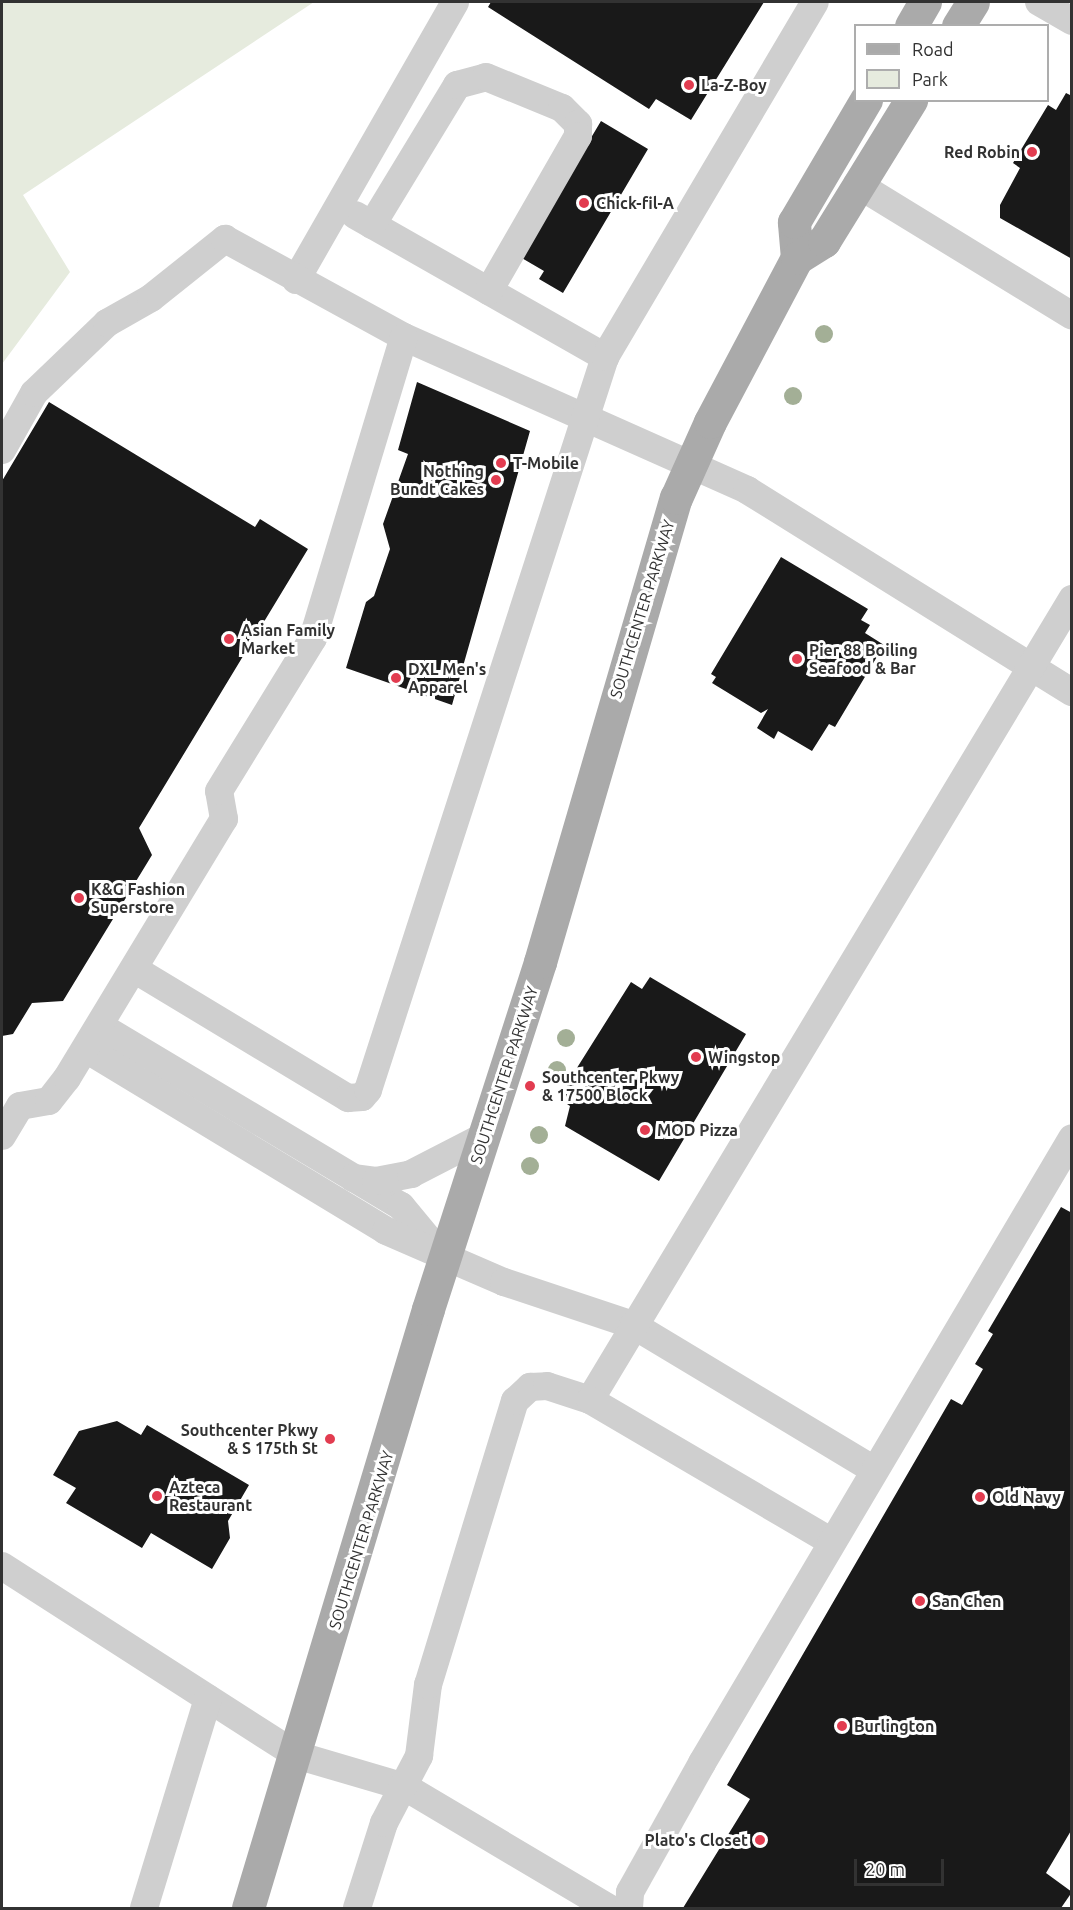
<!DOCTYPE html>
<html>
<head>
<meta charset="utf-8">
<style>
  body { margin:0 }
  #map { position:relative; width:1073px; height:1910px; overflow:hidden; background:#fff; font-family:Ubuntu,sans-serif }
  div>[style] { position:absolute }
  .green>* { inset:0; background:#e6ebde }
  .building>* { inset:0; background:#191919 }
  .minor>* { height:28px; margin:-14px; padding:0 14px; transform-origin:14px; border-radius:14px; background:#cfcfcf }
  .major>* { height:33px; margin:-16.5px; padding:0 16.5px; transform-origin:16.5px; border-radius:16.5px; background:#aaa }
  .trees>* { width:18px; height:18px; margin:-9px; border-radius:50%; background:#a3af96 }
  .dots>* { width:16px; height:16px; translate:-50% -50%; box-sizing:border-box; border:3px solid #fff; border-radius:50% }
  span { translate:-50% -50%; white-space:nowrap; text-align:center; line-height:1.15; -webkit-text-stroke:6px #fff; paint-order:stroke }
  .poi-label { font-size:16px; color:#323232; font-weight:700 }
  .left { translate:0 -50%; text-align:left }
  .right { translate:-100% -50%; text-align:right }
  .street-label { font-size:16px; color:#323232 }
  .frame { position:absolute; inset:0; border:3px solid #323232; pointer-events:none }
  .legend { position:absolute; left:854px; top:24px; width:195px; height:78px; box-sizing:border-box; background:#fff; border:2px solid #adadad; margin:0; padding:8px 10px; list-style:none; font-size:18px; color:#323232 }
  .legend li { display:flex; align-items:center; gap:12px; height:30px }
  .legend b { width:30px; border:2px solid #adadad }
  .scale { position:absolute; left:854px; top:1859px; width:90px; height:27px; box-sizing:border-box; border:3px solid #323232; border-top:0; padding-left:8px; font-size:18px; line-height:21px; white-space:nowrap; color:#323232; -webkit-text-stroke:4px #fff; paint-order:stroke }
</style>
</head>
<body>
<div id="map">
  <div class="green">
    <i style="clip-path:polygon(2px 2px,314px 2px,23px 195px,70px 272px,2px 364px)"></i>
  </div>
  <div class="building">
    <i style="clip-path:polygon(491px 2px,764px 2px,691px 120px,656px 99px,649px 109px,488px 7px)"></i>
    <i style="clip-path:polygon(1066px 93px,1072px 96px,1072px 259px,1000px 218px,1000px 205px,1020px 168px,1013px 163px,1048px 105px,1056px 110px)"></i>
    <i style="clip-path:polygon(601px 121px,648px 149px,563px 293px,539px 279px,544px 271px,520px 257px)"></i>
    <i style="clip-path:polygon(417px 382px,530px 431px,452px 705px,346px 668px,366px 602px,374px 596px,390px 549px,383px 524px,408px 454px,398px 450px)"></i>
    <i style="clip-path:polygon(49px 402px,255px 527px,260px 519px,308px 549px,139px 828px,152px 855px,63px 1001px,32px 1003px,13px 1034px,2px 1036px,2px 481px)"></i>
    <i style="clip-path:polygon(781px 557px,868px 609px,861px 620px,870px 625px,865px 633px,884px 645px,835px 727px,829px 724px,812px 751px,778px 731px,774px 739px,757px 728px,768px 709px,761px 713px,712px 683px,716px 677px,711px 674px)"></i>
    <i style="clip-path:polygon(650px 977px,746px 1034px,659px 1181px,565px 1126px,570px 1106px,558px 1098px,631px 982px,642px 989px)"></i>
    <i style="clip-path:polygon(1061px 1207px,1072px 1213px,1072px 1829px,1046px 1873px,1072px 1892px,1061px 1908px,683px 1908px,750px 1799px,727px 1785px,951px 1399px,962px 1405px,983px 1369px,975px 1364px,993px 1334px,988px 1331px)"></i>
    <i style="clip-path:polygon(117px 1421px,141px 1435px,147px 1425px,249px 1485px,228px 1521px,230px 1538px,212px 1569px,151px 1533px,142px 1548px,66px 1503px,76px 1488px,53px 1475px,79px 1431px)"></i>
  </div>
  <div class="minor">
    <i style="left:1039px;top:2px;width:38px;rotate:30deg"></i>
    <i style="left:857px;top:184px;width:252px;rotate:31.5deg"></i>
    <i style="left:355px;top:215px;width:288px;rotate:29.6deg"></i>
    <i style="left:372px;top:225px;width:164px;rotate:-58.7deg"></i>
    <i style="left:457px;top:85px;width:30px;rotate:-15deg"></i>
    <i style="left:486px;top:77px;width:82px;rotate:22.2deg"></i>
    <i style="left:562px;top:108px;width:23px;rotate:45deg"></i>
    <i style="left:578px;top:124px;width:12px;rotate:90deg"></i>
    <i style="left:578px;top:136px;width:179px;rotate:119.9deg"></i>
    <i style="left:296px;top:280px;width:320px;rotate:-60.2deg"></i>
    <i style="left:2px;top:450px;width:65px;rotate:-60.7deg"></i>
    <i style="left:34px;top:393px;width:101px;rotate:-43.8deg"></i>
    <i style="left:107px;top:323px;width:51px;rotate:-29.6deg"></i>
    <i style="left:151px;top:298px;width:95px;rotate:-38.6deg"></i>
    <i style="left:225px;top:239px;width:204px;rotate:28.7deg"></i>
    <i style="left:404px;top:337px;width:376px;rotate:24deg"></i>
    <i style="left:747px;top:490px;width:383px;rotate:31.9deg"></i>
    <i style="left:134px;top:969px;width:250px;rotate:31.1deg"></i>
    <i style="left:348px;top:1098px;width:14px;rotate:-4deg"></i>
    <i style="left:362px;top:1097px;width:9px;rotate:-49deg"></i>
    <i style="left:368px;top:1090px;width:770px;rotate:-72.08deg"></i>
    <i style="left:605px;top:357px;width:412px;rotate:-59.4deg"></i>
    <i style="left:100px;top:1026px;width:351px;rotate:30.9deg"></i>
    <i style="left:401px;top:1206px;width:60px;rotate:50.4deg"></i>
    <i style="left:86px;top:1049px;width:351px;rotate:31.2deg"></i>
    <i style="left:386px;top:1231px;width:129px;rotate:23.4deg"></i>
    <i style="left:504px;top:1282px;width:136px;rotate:18.4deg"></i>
    <i style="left:633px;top:1325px;width:280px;rotate:31deg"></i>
    <i style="left:2px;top:1136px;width:35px;rotate:-59deg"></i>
    <i style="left:20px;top:1106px;width:29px;rotate:-10deg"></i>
    <i style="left:49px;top:1101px;width:29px;rotate:-52deg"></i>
    <i style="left:67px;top:1078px;width:303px;rotate:-58.8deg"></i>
    <i style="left:224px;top:819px;width:28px;rotate:-100deg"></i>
    <i style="left:219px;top:791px;width:180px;rotate:-58.4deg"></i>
    <i style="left:313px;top:638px;width:314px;rotate:-73.2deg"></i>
    <i style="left:353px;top:1178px;width:23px;rotate:7deg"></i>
    <i style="left:376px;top:1181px;width:36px;rotate:-11deg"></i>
    <i style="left:411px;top:1174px;width:83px;rotate:-27.2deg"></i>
    <i style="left:590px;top:1400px;width:935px;rotate:-58.96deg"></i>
    <i style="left:2px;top:1566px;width:350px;rotate:32.7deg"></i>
    <i style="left:296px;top:1755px;width:114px;rotate:16.4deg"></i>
    <i style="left:405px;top:1787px;width:237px;rotate:30.7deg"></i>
    <i style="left:144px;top:1908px;width:219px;rotate:-73deg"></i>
    <i style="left:357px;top:1908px;width:89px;rotate:-72.4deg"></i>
    <i style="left:384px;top:1823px;width:76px;rotate:-62.4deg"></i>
    <i style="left:419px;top:1756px;width:72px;rotate:-82.8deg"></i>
    <i style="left:428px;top:1685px;width:297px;rotate:-73deg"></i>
    <i style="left:515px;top:1401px;width:21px;rotate:-43deg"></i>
    <i style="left:530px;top:1387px;width:17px;rotate:-3deg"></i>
    <i style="left:547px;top:1386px;width:45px;rotate:18deg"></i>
    <i style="left:590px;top:1400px;width:278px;rotate:30.4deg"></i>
    <i style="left:629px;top:1908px;width:16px;rotate:-86deg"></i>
    <i style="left:630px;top:1892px;width:148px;rotate:-60.8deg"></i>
    <i style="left:702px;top:1763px;width:726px;rotate:-59.37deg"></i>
  </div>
  <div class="major">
    <i style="left:911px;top:26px;width:28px;rotate:-60deg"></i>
    <i style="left:958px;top:26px;width:28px;rotate:-58deg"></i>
    <i style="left:797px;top:258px;width:36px;rotate:-95deg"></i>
    <i style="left:794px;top:222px;width:142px;rotate:-59.5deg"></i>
    <i style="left:248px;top:1908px;width:625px;rotate:-73.27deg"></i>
    <i style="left:428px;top:1309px;width:365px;rotate:-72.1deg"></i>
    <i style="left:540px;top:962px;width:484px;rotate:-73.7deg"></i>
    <i style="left:676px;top:498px;width:83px;rotate:-65.9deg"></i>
    <i style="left:710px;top:422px;width:186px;rotate:-62.1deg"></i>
    <i style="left:797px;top:258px;width:32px;rotate:-32deg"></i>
    <i style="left:824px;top:241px;width:166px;rotate:-58.3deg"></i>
  </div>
  <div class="trees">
    <i style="left:824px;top:334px"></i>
    <i style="left:793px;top:396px"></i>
    <i style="left:566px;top:1038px"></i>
    <i style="left:557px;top:1070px"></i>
    <i style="left:539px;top:1135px"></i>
    <i style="left:530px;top:1166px"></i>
  </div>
  <div class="dots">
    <i style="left:689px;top:85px;background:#e23c50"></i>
    <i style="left:1032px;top:152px;background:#e23c50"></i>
    <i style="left:584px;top:203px;background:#e23c50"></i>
    <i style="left:501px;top:463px;background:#e23c50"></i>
    <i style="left:496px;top:480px;background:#e23c50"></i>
    <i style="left:229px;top:639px;background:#e23c50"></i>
    <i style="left:797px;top:659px;background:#e23c50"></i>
    <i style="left:396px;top:678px;background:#e23c50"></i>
    <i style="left:79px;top:898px;background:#e23c50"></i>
    <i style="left:696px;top:1057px;background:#e23c50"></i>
    <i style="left:530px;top:1086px;background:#e23c50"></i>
    <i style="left:645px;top:1130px;background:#e23c50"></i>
    <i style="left:330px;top:1439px;background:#e23c50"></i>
    <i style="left:157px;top:1496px;background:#e23c50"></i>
    <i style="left:980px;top:1497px;background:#e23c50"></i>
    <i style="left:920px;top:1601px;background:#e23c50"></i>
    <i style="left:842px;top:1726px;background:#e23c50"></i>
    <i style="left:760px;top:1840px;background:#e23c50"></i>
  </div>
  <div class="poi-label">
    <span class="left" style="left:701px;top:85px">La-Z-Boy</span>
    <span class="right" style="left:1020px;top:152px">Red Robin</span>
    <span class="left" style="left:596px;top:203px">Chick-fil-A</span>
    <span class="left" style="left:513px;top:463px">T-Mobile</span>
    <span class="right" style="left:484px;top:480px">Nothing<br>Bundt Cakes</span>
    <span class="left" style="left:241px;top:639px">Asian Family<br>Market</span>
    <span class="left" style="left:809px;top:659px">Pier 88 Boiling<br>Seafood &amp; Bar</span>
    <span class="left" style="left:408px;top:678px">DXL Men's<br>Apparel</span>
    <span class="left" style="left:91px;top:898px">K&amp;G Fashion<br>Superstore</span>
    <span class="left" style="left:708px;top:1057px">Wingstop</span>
    <span class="left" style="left:542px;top:1086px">Southcenter Pkwy<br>&amp; 17500 Block</span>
    <span class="left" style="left:657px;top:1130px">MOD Pizza</span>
    <span class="right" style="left:318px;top:1439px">Southcenter Pkwy<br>&amp; S 175th St</span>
    <span class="left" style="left:169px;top:1496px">Azteca<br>Restaurant</span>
    <span class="left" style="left:992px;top:1497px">Old Navy</span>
    <span class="left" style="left:932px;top:1601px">San Chen</span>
    <span class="left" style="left:854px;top:1726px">Burlington</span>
    <span class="right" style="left:748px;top:1840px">Plato's Closet</span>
  </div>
  <div class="street-label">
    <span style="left:642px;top:609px;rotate:-73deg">SOUTHCENTER PARKWAY</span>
    <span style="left:504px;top:1075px;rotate:-72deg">SOUTHCENTER PARKWAY</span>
    <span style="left:361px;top:1540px;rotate:-73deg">SOUTHCENTER PARKWAY</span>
  </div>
  <div class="frame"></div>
  <ul class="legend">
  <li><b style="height:8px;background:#aaa"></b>Road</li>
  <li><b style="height:16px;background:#e6ebde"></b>Park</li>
  </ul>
  <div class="scale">20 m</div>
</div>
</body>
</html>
